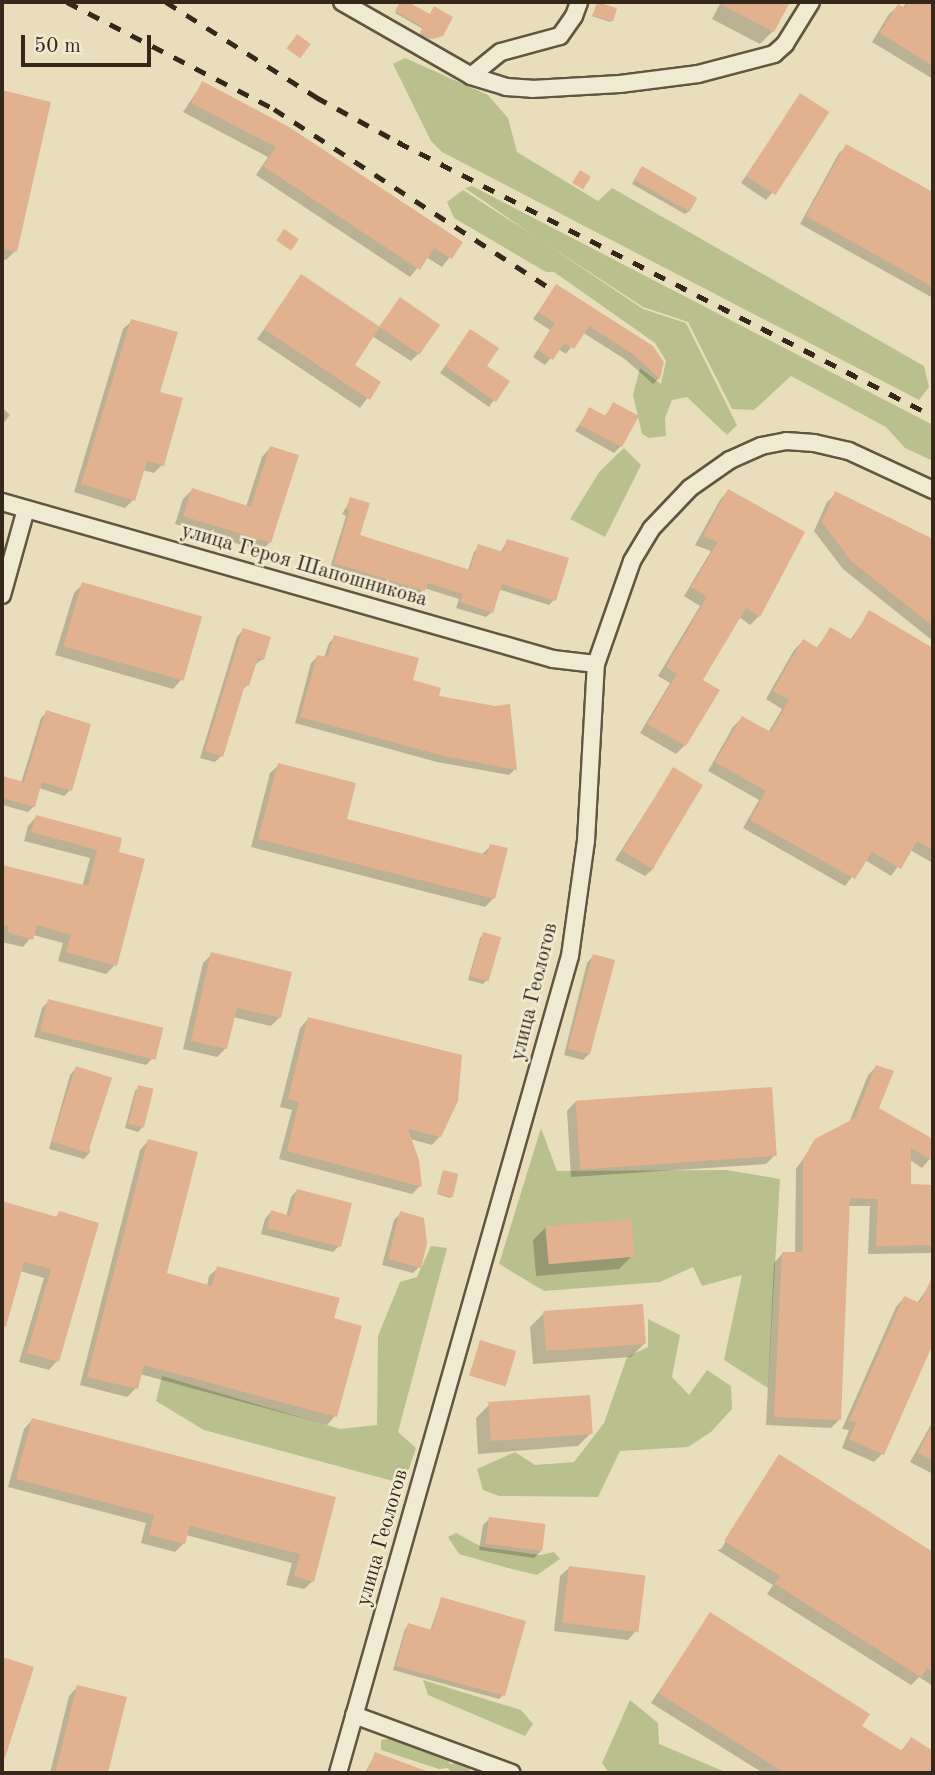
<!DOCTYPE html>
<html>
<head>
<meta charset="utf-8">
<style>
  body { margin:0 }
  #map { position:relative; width:935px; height:1775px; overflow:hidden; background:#e9debb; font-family:"Old Standard TT",serif }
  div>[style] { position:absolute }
  .green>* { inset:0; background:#b9c08e }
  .shadow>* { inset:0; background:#0003 }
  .building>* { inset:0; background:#e2b190; transform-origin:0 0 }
  .roads { filter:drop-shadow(2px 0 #625642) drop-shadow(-2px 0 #625642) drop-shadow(0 2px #625642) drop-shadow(0 -2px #625642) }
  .street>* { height:16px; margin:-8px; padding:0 8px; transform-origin:8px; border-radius:8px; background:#f1ead3 }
  .rail>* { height:5px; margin-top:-2.5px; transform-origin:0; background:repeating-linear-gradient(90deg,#35281a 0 12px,transparent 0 24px) }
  span { translate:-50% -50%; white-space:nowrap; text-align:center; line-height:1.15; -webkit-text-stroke:5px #f1ead3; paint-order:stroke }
  .street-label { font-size:21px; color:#35281a }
  .frame { position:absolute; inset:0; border:4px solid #35281a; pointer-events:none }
  .scale { position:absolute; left:21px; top:35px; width:130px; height:32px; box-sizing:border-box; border:4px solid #35281a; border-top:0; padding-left:9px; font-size:21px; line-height:24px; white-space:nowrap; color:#35281a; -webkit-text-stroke:5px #f1ead3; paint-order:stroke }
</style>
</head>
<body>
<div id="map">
  <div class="green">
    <i style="clip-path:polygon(405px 58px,488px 95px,508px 118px,517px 152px,598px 201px,612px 188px,924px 366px,929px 387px,919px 400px,442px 152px,431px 141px,393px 64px)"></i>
    <i style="clip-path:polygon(472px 186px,933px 425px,933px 461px,905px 448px,886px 427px,791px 376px,754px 410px,732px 409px,688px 322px,643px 307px,545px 243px,643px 309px,686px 323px,737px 425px,727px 435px,687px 397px,672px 400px,665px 418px,666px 436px,649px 438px,642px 434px,633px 395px,640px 368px,661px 384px,666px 361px,655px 343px,554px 272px,546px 272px,454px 218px,447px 202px,463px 190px,531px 234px,465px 188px)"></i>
    <i style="clip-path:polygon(624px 448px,641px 465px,605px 537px,570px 519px,600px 471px)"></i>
    <i style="clip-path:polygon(541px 1128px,557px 1171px,726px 1170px,780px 1179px,768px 1388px,724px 1360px,742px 1275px,702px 1286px,693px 1267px,660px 1282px,544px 1291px,499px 1264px)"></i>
    <i style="clip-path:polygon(431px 1246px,447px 1248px,398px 1432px,416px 1448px,409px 1469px,393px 1481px,204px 1430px,156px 1401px,162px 1376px,340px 1429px,377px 1425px,378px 1336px,400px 1282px,417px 1277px)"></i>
    <i style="clip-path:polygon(648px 1319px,680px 1335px,672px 1377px,689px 1395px,707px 1370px,731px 1386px,732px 1409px,711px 1432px,688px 1447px,620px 1451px,598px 1497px,499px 1496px,483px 1490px,477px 1469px,515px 1452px,535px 1465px,574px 1462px,604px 1423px,627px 1357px,648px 1347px)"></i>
    <i style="clip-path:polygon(456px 1533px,482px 1547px,540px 1555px,554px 1552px,560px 1559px,537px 1575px,508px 1568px,459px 1554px,448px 1537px)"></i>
    <i style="clip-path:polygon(423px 1680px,521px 1710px,533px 1724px,525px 1736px,428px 1695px)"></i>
    <i style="clip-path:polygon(630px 1700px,658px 1723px,659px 1744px,728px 1773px,609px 1773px,602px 1763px)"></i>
    <i style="clip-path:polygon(392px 1738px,446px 1756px,450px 1764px,459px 1762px,469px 1766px,470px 1773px,451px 1773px,448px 1768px,439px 1769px,381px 1750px,381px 1740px)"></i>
  </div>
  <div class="shadow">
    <i style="clip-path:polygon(401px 2px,430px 16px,439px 37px,430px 39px,420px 34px,423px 29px,395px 13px)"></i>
    <i style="clip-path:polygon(721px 2px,779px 2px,786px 6px,773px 31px,760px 44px,712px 19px)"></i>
    <i style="clip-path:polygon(907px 2px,933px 2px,933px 79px,872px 42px,889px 14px,898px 6px,902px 9px)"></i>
    <i style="clip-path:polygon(597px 4px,612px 20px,610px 22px,592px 16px)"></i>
    <i style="clip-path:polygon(202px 84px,461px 243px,442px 267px,426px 257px,410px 277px,256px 175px,268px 157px,183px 112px)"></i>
    <i style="clip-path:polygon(2px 92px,49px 103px,15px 251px,6px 260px,2px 259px)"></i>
    <i style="clip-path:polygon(801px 95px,772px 193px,766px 200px,741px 183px)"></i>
    <i style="clip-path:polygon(847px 146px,933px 194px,933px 298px,800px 224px,839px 153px)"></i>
    <i style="clip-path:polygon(639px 172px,689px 211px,685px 214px,632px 184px)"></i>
    <i style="clip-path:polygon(301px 277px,378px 328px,400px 300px,419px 353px,411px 361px,372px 336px,352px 365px,379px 383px,360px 408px,257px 339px)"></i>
    <i style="clip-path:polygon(556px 286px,662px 362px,659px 378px,653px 384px,626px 360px,582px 332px,566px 354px,558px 349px,545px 365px,533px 357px,550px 330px,533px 319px)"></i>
    <i style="clip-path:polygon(132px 321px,158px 393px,162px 465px,154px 473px,143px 470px,133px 500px,125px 508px,74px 492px,123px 329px)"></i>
    <i style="clip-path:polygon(471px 331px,484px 366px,507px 382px,489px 407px,440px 373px)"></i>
    <i style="clip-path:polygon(614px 404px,621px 446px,614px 453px,575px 431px,590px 409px,604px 417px)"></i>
    <i style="clip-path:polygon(2px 407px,10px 415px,2px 425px)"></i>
    <i style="clip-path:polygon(270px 448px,270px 542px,261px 551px,175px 524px,183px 499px,192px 490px,246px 507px,262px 457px)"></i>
    <i style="clip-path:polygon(728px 491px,759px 616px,750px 625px,739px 617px,701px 681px,685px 745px,676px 754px,640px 733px,670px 683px,658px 676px,700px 606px,684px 596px,711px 551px,695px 545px,720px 500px)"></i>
    <i style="clip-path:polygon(836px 494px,933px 541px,933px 641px,843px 569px,814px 531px,827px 502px)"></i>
    <i style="clip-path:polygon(351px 499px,357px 536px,468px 570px,474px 552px,479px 546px,500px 553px,507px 541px,554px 600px,549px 605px,498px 589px,492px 612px,486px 617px,456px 608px,459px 599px,424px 588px,418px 596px,330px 568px,346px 516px,342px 514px)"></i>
    <i style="clip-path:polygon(83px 584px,181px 680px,173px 689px,55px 655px,74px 593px)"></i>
    <i style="clip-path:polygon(870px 613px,933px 650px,933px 863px,910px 850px,891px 876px,865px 860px,845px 886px,743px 828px,759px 800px,708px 771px,733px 727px,742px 718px,768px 733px,782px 709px,766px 699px,794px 650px,803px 641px,816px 649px,830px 629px,850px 640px)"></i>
    <i style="clip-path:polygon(243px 630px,263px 659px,254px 665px,247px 685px,241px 692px,221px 756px,215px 762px,200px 758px,237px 637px)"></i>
    <i style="clip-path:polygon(335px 637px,437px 697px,515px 769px,509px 775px,437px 762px,295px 723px,311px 663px,318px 656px,324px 658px,329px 643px)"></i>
    <i style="clip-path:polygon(47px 712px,70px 790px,64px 796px,39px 788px,34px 806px,28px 812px,2px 805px,2px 778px,21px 783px,41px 718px)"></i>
    <i style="clip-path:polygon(279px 765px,345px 821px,482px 854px,491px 846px,493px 899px,485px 907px,251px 847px,270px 773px)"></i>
    <i style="clip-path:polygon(673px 769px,654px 868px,645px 876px,615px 860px)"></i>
    <i style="clip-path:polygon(36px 817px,117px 853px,115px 965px,106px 974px,58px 961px,63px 943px,33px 935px,23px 947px,2px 942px,2px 867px,82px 887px,90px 858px,24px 841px,28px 826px)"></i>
    <i style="clip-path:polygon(484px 934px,487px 980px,483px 984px,468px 980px,480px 938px)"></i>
    <i style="clip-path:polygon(212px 954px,280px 1017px,271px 1026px,233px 1017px,226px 1048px,217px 1057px,183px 1049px,203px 963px)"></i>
    <i style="clip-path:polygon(593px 956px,590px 1053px,583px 1060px,564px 1055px,587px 963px)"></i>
    <i style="clip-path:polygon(49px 1001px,152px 1059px,146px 1065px,34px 1037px,42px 1008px)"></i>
    <i style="clip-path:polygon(308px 1019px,440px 1136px,432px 1145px,410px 1139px,420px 1186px,412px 1194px,279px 1159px,292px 1110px,280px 1107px,300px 1028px)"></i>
    <i style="clip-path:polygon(876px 1067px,877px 1109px,933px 1142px,933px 1155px,922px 1168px,910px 1160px,910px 1185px,933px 1187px,933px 1253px,868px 1254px,870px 1206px,848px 1206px,839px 1420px,831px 1428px,766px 1425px,774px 1263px,782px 1254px,795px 1254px,796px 1169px,816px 1141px,849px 1123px,868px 1075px)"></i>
    <i style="clip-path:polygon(76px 1068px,90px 1152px,84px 1159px,49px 1149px,70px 1075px)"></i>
    <i style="clip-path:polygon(139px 1087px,142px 1128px,138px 1132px,125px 1128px,135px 1091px)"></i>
    <i style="clip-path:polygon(575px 1102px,775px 1155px,766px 1164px,571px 1177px,567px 1111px)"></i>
    <i style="clip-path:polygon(148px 1141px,165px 1275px,207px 1286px,209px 1276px,218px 1268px,332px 1320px,335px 1416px,327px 1425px,140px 1374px,136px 1388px,127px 1397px,80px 1385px,140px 1150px)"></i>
    <i style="clip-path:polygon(442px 1175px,452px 1196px,450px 1198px,437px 1194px)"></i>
    <i style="clip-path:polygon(297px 1190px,339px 1246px,333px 1252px,261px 1234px,265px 1219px,271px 1212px,286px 1217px,291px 1197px)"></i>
    <i style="clip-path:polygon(2px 1203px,55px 1218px,59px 1213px,57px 1361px,49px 1370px,19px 1362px,44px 1278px,20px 1271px,2px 1334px)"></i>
    <i style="clip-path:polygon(401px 1213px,419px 1267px,413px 1273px,382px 1265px,394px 1220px)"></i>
    <i style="clip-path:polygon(546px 1227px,632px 1256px,619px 1269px,536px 1276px,533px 1240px)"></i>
    <i style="clip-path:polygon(930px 1285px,933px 1287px,933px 1339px,882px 1454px,874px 1462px,842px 1448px,849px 1430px,842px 1429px,896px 1307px,904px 1298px,917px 1303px)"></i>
    <i style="clip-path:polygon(543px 1314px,644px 1344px,631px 1357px,533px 1364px,530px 1327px)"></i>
    <i style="clip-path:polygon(489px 1405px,591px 1433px,578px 1446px,478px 1454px,476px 1418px)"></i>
    <i style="clip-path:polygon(32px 1420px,334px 1499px,313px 1581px,304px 1589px,286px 1585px,292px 1563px,186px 1535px,184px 1543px,175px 1552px,141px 1543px,146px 1523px,8px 1487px,24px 1429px)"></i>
    <i style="clip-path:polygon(933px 1421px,933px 1474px,910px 1462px)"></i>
    <i style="clip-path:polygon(779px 1457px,933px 1554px,933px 1686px,919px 1677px,911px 1685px,767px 1594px,773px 1585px,717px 1550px,721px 1549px)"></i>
    <i style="clip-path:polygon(489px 1519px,541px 1551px,534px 1558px,479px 1550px,483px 1525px)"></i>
    <i style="clip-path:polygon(569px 1568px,636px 1631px,628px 1640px,554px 1631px,560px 1576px)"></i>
    <i style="clip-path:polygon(441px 1599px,503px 1695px,499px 1699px,393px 1670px,405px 1629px,409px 1625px,430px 1631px)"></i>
    <i style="clip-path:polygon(710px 1615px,860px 1726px,900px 1752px,911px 1739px,933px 1753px,933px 1773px,763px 1773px,651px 1703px)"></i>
    <i style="clip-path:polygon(77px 1687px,125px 1698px,107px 1773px,50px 1773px,69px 1696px)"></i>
    <i style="clip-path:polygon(375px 1754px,428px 1773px,365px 1773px)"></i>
  </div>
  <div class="building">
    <i style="clip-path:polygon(400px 2px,408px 2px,430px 14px,434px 6px,453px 17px,443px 36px,432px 39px,420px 32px,423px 27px,395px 11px)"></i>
    <i style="left:597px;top:2px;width:21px;height:14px;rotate:17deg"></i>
    <i style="clip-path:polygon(716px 2px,790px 2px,774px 32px)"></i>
    <i style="clip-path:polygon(908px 2px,933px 2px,933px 66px,880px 33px,898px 4px,905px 8px)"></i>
    <i style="left:297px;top:34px;width:17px;height:18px;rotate:36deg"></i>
    <i style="clip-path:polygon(202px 81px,289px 127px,463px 242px,452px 259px,434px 248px,420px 270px,263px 166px,276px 147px,191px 103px)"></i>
    <i style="clip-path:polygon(2px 90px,51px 102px,17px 252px,2px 249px)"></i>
    <i style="left:800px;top:93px;width:35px;height:99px;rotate:33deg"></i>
    <i style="clip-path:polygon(846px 144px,933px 192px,933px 287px,806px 216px)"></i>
    <i style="left:642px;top:166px;width:64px;height:16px;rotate:30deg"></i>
    <i style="left:580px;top:170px;width:13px;height:15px;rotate:32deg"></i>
    <i style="left:284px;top:229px;width:18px;height:14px;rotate:34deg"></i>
    <i style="clip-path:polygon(301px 274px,380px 327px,355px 365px,381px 382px,370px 400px,264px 329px)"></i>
    <i style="clip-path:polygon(556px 284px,653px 346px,664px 362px,660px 379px,633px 354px,589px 326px,574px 349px,564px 343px,553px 360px,538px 350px,555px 323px,538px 312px)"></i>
    <i style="left:400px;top:297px;width:49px;height:36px;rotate:35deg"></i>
    <i style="clip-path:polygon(131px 319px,178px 332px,160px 392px,183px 398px,164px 466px,147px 461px,135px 501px,81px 484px)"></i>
    <i style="clip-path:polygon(470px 329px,499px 348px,487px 366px,510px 381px,496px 402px,445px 366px)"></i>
    <i style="clip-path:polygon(613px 402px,639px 416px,622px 447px,580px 425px,589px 407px,606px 416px)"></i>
    <i style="clip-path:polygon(270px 446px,299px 455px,271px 543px,183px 516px,192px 488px,251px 507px)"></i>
    <i style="clip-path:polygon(728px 489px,805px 532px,760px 617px,746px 608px,703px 680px,720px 690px,686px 746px,647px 724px,677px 674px,666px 667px,707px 597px,691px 587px,718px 542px,703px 536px)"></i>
    <i style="clip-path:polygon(835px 491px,933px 539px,933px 626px,851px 561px,822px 522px)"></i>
    <i style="clip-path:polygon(350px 497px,370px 503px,360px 535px,470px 570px,478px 544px,503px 552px,507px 539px,569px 558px,556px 601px,502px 584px,493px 613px,460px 602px,463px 594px,428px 583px,425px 591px,334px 563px,350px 510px,346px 509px)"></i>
    <i style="left:82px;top:582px;width:125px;height:67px;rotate:16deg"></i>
    <i style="clip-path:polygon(869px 610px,933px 648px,933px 850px,917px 841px,901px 869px,872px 852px,855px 879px,750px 820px,766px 791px,715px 762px,742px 716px,771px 732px,789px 700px,773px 691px,803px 639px,818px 648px,830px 627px,852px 640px)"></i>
    <i style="clip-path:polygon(243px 628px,271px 637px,264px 660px,258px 658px,249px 686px,245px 685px,223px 757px,205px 751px)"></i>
    <i style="clip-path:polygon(334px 635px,419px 658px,413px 680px,441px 688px,439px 696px,495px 706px,510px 704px,517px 770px,444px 756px,300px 717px,317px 655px,328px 657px)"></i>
    <i style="clip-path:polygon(46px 710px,91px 724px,72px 791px,42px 782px,35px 807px,2px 798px,2px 776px,24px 782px)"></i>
    <i style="clip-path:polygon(278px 763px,356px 783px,347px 819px,487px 855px,490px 844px,508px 848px,495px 899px,258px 839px)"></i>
    <i style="left:673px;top:767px;width:35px;height:98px;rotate:31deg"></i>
    <i style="clip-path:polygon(36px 815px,122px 838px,119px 852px,145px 859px,117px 966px,66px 952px,71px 935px,37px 925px,33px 940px,7px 932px,9px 926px,2px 924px,2px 865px,88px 886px,97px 850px,31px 832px)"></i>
    <i style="left:483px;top:932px;width:19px;height:46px;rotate:16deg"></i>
    <i style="clip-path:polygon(211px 952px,292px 972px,281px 1018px,237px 1008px,227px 1049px,191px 1041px)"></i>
    <i style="left:593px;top:954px;width:23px;height:98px;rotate:15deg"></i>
    <i style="left:48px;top:999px;width:119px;height:33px;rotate:14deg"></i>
    <i style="clip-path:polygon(308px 1017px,462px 1055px,458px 1101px,441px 1137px,408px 1129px,419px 1160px,422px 1187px,287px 1151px,299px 1102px,288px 1099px)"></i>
    <i style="clip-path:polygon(876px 1065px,894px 1071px,879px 1108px,933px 1139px,933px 1161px,911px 1148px,911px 1184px,933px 1185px,933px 1245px,876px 1246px,878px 1199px,850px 1198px,841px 1420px,774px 1417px,782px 1252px,803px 1252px,803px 1159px,815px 1139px,855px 1118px)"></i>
    <i style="left:76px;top:1066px;width:38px;height:79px;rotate:18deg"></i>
    <i style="left:138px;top:1085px;width:16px;height:40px;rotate:14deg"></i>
    <i style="left:772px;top:1087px;width:69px;height:197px;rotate:86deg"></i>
    <i style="clip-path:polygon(148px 1139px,198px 1152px,167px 1273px,212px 1286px,217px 1266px,340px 1298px,334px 1318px,362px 1326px,337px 1417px,144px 1365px,138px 1389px,87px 1377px)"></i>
    <i style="left:443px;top:1170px;width:16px;height:24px;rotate:14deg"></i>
    <i style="clip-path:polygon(297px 1189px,352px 1203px,341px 1247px,267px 1228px,271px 1210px,290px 1216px)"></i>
    <i style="clip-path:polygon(2px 1201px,57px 1217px,59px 1211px,99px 1223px,59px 1362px,27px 1353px,51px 1269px,24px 1262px,6px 1327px,2px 1326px)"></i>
    <i style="clip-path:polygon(400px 1211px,424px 1218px,427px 1244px,421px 1268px,388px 1259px)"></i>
    <i style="left:631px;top:1219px;width:38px;height:86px;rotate:85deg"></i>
    <i style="clip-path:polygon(933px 1275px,933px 1344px,884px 1455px,849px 1439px,857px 1422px,849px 1421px,904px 1296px,920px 1303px)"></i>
    <i style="left:643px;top:1304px;width:40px;height:100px;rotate:86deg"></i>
    <i style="left:480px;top:1340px;width:38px;height:37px;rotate:17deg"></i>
    <i style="left:590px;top:1395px;width:39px;height:102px;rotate:86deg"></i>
    <i style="clip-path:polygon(32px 1418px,336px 1497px,314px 1582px,294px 1576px,300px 1554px,190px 1526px,185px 1544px,149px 1535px,154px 1515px,16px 1479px)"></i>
    <i style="clip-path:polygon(933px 1423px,933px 1461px,918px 1453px)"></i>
    <i style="clip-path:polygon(779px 1454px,933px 1552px,933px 1672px,927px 1668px,921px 1677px,775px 1584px,780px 1576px,724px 1541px)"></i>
    <i style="left:489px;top:1517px;width:57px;height:27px;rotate:7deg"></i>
    <i style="left:569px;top:1566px;width:77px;height:57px;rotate:7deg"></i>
    <i style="clip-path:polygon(441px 1597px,526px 1621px,505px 1696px,396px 1666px,408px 1623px,432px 1630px)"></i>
    <i style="clip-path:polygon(710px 1612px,870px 1714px,862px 1726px,902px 1751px,911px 1737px,933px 1751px,933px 1773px,785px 1773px,658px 1693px)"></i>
    <i style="clip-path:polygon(2px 1657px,34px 1667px,5px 1758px,2px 1757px)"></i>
    <i style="clip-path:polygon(77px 1685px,127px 1697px,108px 1773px,55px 1773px)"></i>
    <i style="clip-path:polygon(375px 1752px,429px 1772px,428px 1773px,367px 1773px)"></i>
  </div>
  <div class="roads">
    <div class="street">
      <i style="left:342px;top:2px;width:149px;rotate:29.8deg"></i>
      <i style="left:471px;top:76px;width:37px;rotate:17deg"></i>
      <i style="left:506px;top:87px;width:26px;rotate:4deg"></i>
      <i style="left:532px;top:89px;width:88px;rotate:-3.3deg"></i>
      <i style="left:620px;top:84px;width:79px;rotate:-7.3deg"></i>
      <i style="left:698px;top:74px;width:79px;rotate:-14.7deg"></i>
      <i style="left:774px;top:54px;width:15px;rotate:-42deg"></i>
      <i style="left:785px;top:44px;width:49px;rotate:-58.2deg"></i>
      <i style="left:471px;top:76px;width:38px;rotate:-39deg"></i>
      <i style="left:501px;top:52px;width:61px;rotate:-15.2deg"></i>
      <i style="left:560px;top:36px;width:24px;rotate:-55deg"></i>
      <i style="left:574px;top:16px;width:15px;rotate:-70deg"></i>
      <i style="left:2px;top:502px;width:573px;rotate:15.9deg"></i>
      <i style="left:553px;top:659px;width:43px;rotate:6.6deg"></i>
      <i style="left:2px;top:595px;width:89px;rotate:-74.4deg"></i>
      <i style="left:354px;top:1715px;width:168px;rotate:20.2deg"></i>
      <i style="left:338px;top:1773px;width:849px;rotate:-74.15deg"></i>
      <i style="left:570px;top:956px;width:116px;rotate:-82.1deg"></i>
      <i style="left:586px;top:841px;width:177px;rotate:-86.8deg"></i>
      <i style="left:596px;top:664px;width:109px;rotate:-70.7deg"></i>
      <i style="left:632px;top:561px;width:37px;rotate:-59deg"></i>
      <i style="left:651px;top:529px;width:57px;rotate:-46.4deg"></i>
      <i style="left:690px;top:488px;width:49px;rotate:-35deg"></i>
      <i style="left:730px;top:460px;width:34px;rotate:-24deg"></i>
      <i style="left:761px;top:446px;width:25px;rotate:-11deg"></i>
      <i style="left:786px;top:441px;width:28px;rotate:4deg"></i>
      <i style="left:814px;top:443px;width:36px;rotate:13deg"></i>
      <i style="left:849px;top:451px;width:93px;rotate:24.9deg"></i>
    </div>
  </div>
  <div class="rail">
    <i style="left:67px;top:2px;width:233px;rotate:27.3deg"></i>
    <i style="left:274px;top:109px;width:327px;rotate:33deg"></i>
    <i style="left:166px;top:2px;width:178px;rotate:32.3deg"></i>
    <i style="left:316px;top:97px;width:94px;rotate:28.8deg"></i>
    <i style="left:398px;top:142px;width:601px;rotate:27.12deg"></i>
  </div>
  <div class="street-label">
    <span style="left:304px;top:566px;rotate:16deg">улица Героя Шапошникова</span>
    <span style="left:535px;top:992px;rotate:-76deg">улица Геологов</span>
    <span style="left:383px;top:1538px;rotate:-74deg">улица Геологов</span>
  </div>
  <div class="frame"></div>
  <div class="scale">50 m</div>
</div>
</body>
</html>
